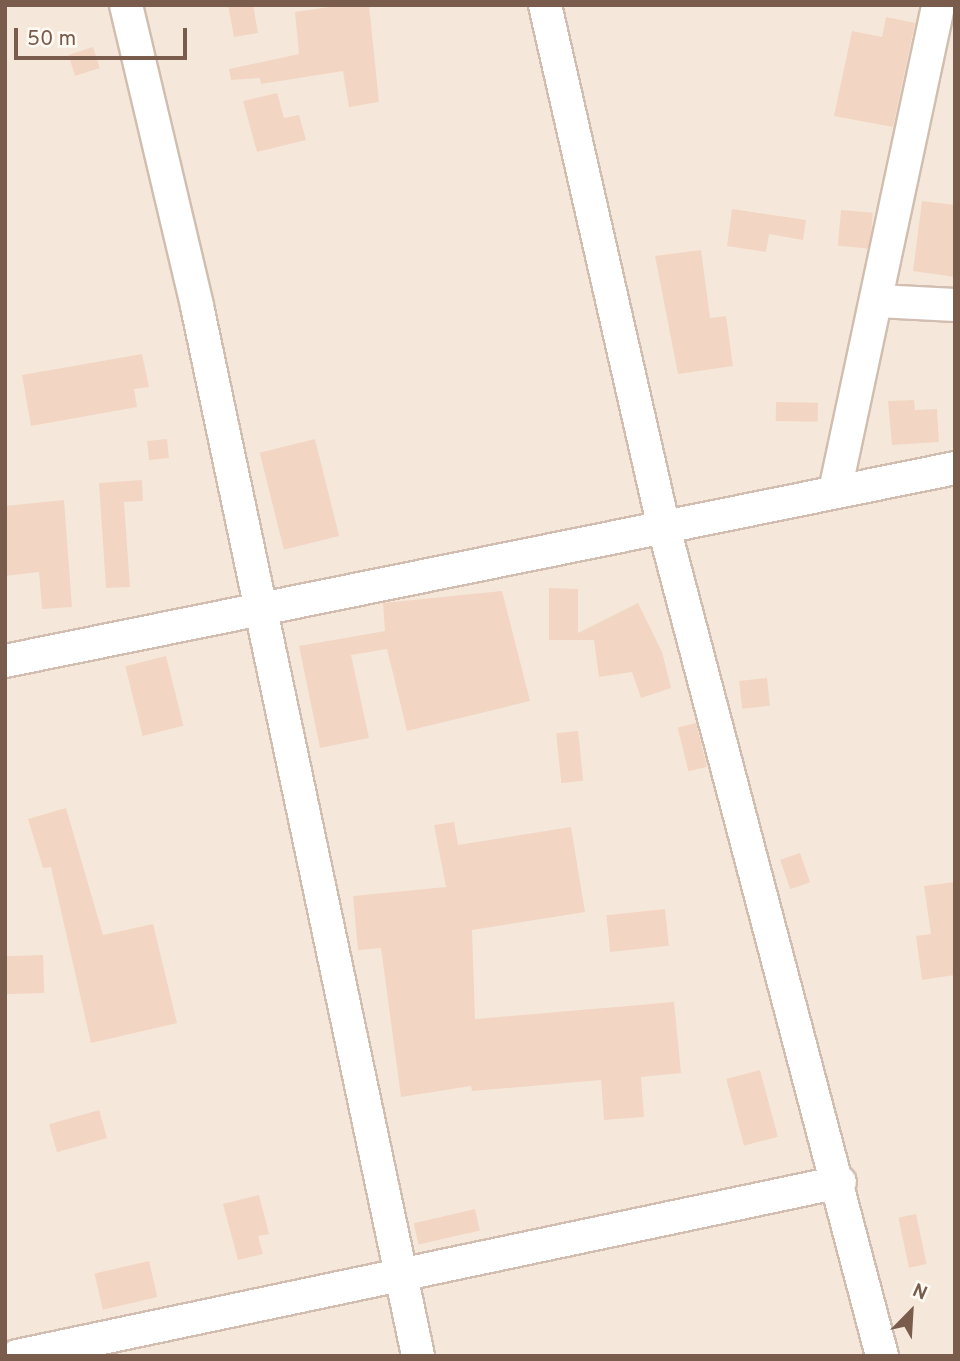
<!DOCTYPE html>
<html>
<head>
<meta charset="utf-8">
<style>
  body { margin:0 }
  #map { position:relative; width:960px; height:1361px; overflow:hidden; background:#fdf6ec; font-family:Overpass,sans-serif }
  div>[style] { position:absolute }
  .residential>* { inset:0; background:#f5e8da; transform-origin:0 0 }
  .building>* { inset:0; background:#f3d5c3; transform-origin:0 0 }
  .roads { filter:drop-shadow(2px 0 #d1beb0) drop-shadow(-2px 0 #d1beb0) drop-shadow(0 2px #d1beb0) drop-shadow(0 -2px #d1beb0) }
  .minor>* { height:32px; margin:-16px; padding:0 16px; transform-origin:16px; border-radius:16px; background:#fff }
  span { translate:-50% -50%; white-space:nowrap; text-align:center; line-height:1.15; -webkit-text-stroke:6px #fffaf3; paint-order:stroke }
  .frame { position:absolute; inset:0; border:7px solid #7a5c4d; pointer-events:none }
  .north { position:absolute; left:876px; top:1277px; width:70px; height:70px; -webkit-text-stroke:5px #fffaf3; paint-order:stroke; rotate:24deg; font-size:19px; font-weight:700; line-height:28px; text-align:center; color:#7a5c4d }
  .north::after { content:''; display:block; margin:auto; width:24px; height:32px; background:#7a5c4d; clip-path:polygon(50% 0,100% 100%,50% 72%,0 100%) }
  .scale { position:absolute; left:14px; top:28px; width:173px; height:32px; box-sizing:border-box; border:4px solid #7a5c4d; border-top:0; padding-left:9px; font-size:21px; line-height:24px; white-space:nowrap; color:#7a5c4d; -webkit-text-stroke:5px #fffaf3; paint-order:stroke }
</style>
</head>
<body>
<div id="map">
  <div class="residential">
    <i style="left:5px;top:5px;width:950px;height:1351px"></i>
  </div>
  <div class="building">
    <i style="clip-path:polygon(228px 5px,253px 5px,258px 33px,234px 37px)"></i>
    <i style="clip-path:polygon(343px 5px,369px 5px,379px 102px,349px 107px,343px 71px,261px 84px,260px 78px,231px 80px,229px 69px,299px 54px,295px 12px)"></i>
    <i style="clip-path:polygon(886px 17px,915px 23px,893px 127px,834px 116px,852px 31px,882px 37px)"></i>
    <i style="left:93px;top:47px;width:22px;height:26px;rotate:72deg"></i>
    <i style="clip-path:polygon(277px 93px,284px 118px,299px 115px,306px 140px,257px 152px,243px 101px)"></i>
    <i style="clip-path:polygon(922px 201px,955px 205px,955px 277px,913px 271px)"></i>
    <i style="clip-path:polygon(732px 209px,806px 220px,803px 240px,769px 234px,766px 252px,727px 246px)"></i>
    <i style="left:841px;top:210px;width:32px;height:36px;rotate:5deg"></i>
    <i style="clip-path:polygon(701px 250px,710px 318px,726px 316px,733px 366px,678px 374px,655px 256px)"></i>
    <i style="clip-path:polygon(142px 354px,149px 387px,134px 389px,137px 407px,31px 426px,22px 375px)"></i>
    <i style="clip-path:polygon(914px 400px,915px 410px,937px 409px,939px 442px,892px 445px,888px 401px)"></i>
    <i style="left:776px;top:402px;width:42px;height:19px;rotate:1deg"></i>
    <i style="left:167px;top:439px;width:19px;height:20px;rotate:84deg"></i>
    <i style="left:315px;top:439px;width:100px;height:57px;rotate:76deg"></i>
    <i style="clip-path:polygon(142px 480px,143px 501px,124px 502px,130px 587px,106px 588px,99px 483px)"></i>
    <i style="clip-path:polygon(64px 500px,72px 607px,42px 609px,39px 572px,5px 576px,5px 506px)"></i>
    <i style="clip-path:polygon(549px 588px,578px 589px,578px 633px,638px 603px,662px 652px,671px 688px,641px 698px,632px 672px,599px 677px,594px 640px,549px 640px)"></i>
    <i style="clip-path:polygon(502px 591px,530px 701px,407px 731px,387px 649px,351px 655px,369px 738px,320px 748px,299px 646px,385px 631px,383px 603px)"></i>
    <i style="left:166px;top:656px;width:72px;height:42px;rotate:76deg"></i>
    <i style="left:767px;top:678px;width:28px;height:28px;rotate:84deg"></i>
    <i style="left:696px;top:723px;width:45px;height:19px;rotate:76deg"></i>
    <i style="left:578px;top:731px;width:50px;height:22px;rotate:84deg"></i>
    <i style="clip-path:polygon(66px 808px,103px 935px,153px 924px,177px 1023px,91px 1043px,51px 867px,43px 868px,28px 819px)"></i>
    <i style="clip-path:polygon(454px 822px,458px 845px,571px 827px,585px 912px,472px 930px,475px 1019px,674px 1002px,681px 1073px,641px 1077px,644px 1117px,604px 1120px,601px 1080px,472px 1091px,471px 1086px,401px 1097px,381px 948px,358px 950px,353px 896px,446px 887px,434px 825px)"></i>
    <i style="left:800px;top:853px;width:31px;height:21px;rotate:71deg"></i>
    <i style="clip-path:polygon(955px 882px,955px 975px,922px 980px,916px 936px,931px 934px,924px 886px)"></i>
    <i style="left:665px;top:909px;width:37px;height:59px;rotate:84deg"></i>
    <i style="left:43px;top:955px;width:38px;height:38px;rotate:88deg"></i>
    <i style="left:760px;top:1070px;width:69px;height:35px;rotate:75deg"></i>
    <i style="left:99px;top:1110px;width:29px;height:52px;rotate:74deg"></i>
    <i style="clip-path:polygon(259px 1195px,269px 1234px,258px 1236px,263px 1254px,238px 1260px,223px 1204px)"></i>
    <i style="left:475px;top:1209px;width:22px;height:63px;rotate:77deg"></i>
    <i style="left:916px;top:1214px;width:51px;height:18px;rotate:78deg"></i>
    <i style="left:149px;top:1261px;width:37px;height:56px;rotate:77deg"></i>
  </div>
  <div class="roads">
    <div class="minor">
      <i style="left:126px;top:5px;width:309px;rotate:76.7deg"></i>
      <i style="left:197px;top:306px;width:1073px;rotate:78.11deg"></i>
      <i style="left:545px;top:5px;width:532px;rotate:77.19deg"></i>
      <i style="left:663px;top:524px;width:860px;rotate:75.25deg"></i>
      <i style="left:878px;top:301px;width:77px;rotate:3deg"></i>
      <i style="left:835px;top:491px;width:497px;rotate:-78deg"></i>
      <i style="left:5px;top:661px;width:969px;rotate:-11.48deg"></i>
      <i style="left:17px;top:1356px;width:841px;rotate:-11.94deg"></i>
    </div>
  </div>
  <div class="frame"></div>
  <div class="north">N</div>
  <div class="scale">50 m</div>
</div>
</body>
</html>
